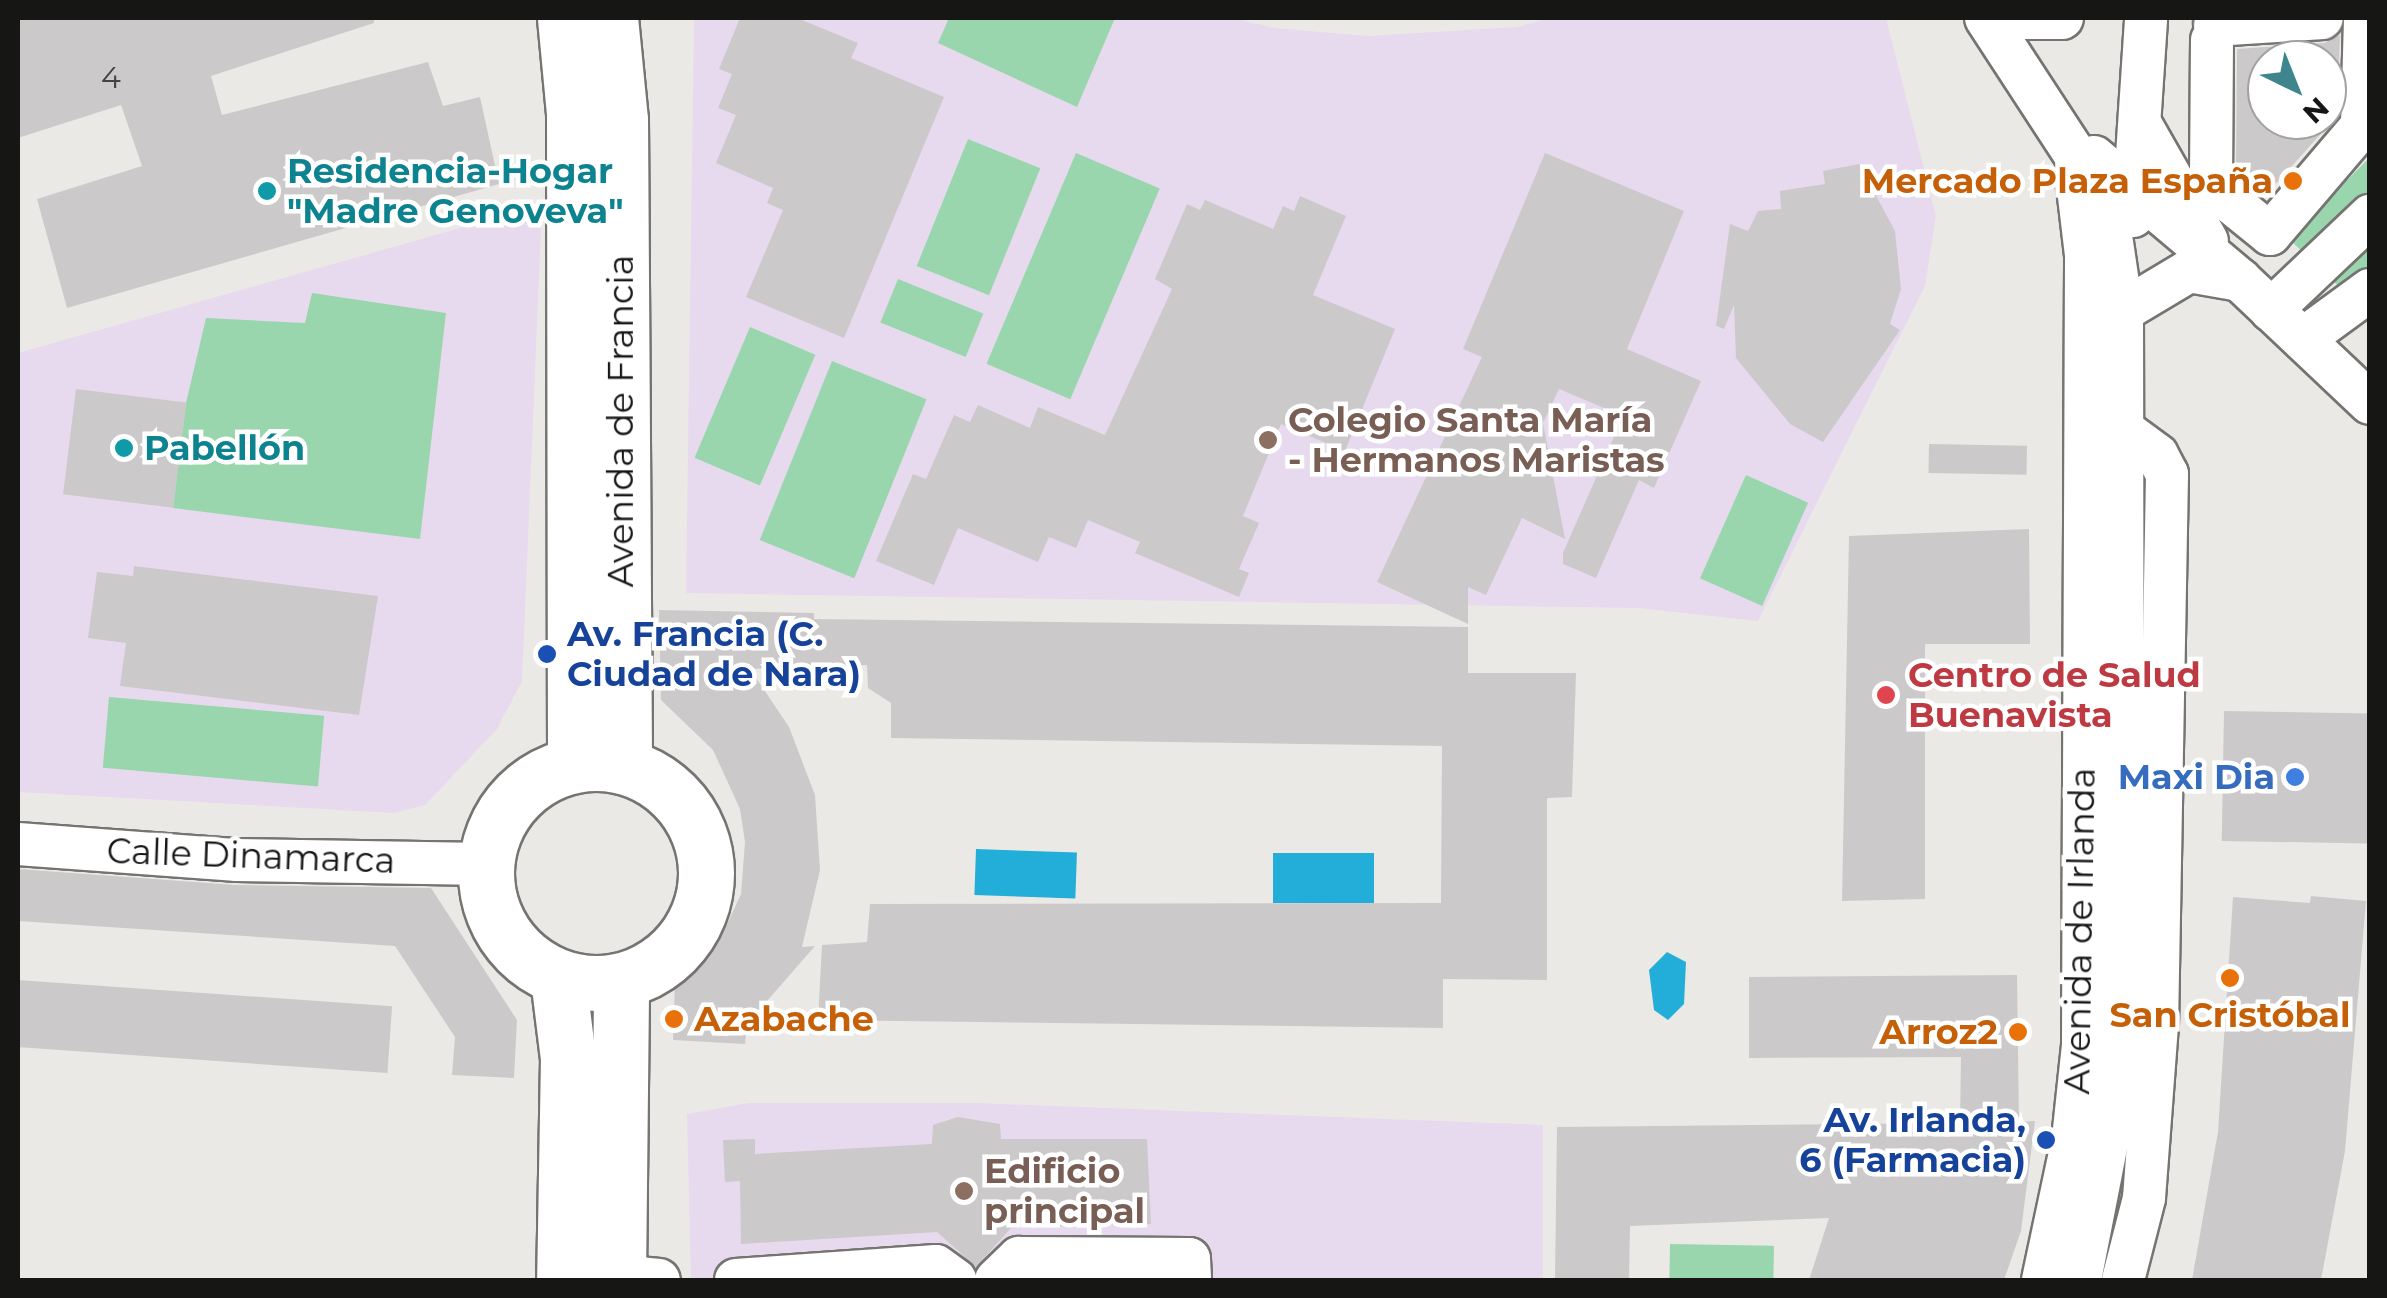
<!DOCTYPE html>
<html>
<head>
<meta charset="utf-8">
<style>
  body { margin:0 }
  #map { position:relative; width:2387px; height:1298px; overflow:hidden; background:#ebe9e6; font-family:Montserrat,sans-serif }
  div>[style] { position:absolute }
  .education>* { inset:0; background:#e7daee }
  .green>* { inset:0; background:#9ad6ad; transform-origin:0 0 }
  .water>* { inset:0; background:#22aed8; transform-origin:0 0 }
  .building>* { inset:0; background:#ccc9cb; transform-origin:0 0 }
  .roads { filter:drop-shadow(2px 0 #757471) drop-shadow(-2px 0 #757471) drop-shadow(0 2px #757471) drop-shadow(0 -2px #757471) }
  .minor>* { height:42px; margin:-21px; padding:0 21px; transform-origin:21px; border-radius:21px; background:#fff }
  .major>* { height:55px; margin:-27.5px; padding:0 27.5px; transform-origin:27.5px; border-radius:27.5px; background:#fff }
  .major>.ring { margin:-27.5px; padding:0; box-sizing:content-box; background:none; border:55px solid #fff; border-radius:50% }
  .dots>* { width:28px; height:28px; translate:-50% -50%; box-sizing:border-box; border:5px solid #fff; border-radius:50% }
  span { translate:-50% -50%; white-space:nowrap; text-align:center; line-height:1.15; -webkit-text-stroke:9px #fff; paint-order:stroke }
  .number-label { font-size:30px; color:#444342 }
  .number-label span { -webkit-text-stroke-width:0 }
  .culture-label { font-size:35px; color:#0d838f; font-weight:700 }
  .left { translate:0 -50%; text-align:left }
  .food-label { font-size:35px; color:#c56008; font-weight:700 }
  .right { translate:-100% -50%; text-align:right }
  .education-label { font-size:35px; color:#785e54; font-weight:700 }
  .street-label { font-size:35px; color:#161615 }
  .transit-label { font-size:35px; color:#164399; font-weight:700 }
  .health-label { font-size:35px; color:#be3a42; font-weight:700 }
  .shop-label { font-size:35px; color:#366cbe; font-weight:700 }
  .frame { position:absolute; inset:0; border:20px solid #161615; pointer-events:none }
  .north { position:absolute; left:2247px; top:40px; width:100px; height:100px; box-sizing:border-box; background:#fff; border:2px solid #a2a2a1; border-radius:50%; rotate:137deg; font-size:28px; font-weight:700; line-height:40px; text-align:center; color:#161615 }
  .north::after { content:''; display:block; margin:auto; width:35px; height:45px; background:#3e858e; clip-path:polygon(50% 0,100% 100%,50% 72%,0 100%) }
</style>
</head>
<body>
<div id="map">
  <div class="education">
    <i style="clip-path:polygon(694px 18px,1234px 18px,1274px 28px,1368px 36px,1517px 27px,1549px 18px,1886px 18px,1936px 216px,1925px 286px,1758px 621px,1638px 608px,686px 593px)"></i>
    <i style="clip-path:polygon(542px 205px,522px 681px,497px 729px,425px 805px,394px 813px,18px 792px,18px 353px)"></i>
    <i style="clip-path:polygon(749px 1103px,976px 1103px,1543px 1125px,1543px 1280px,691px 1280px,687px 1114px)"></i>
  </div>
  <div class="green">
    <i style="clip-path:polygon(949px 18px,1115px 18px,1077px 107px,938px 43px)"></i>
    <i style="left:968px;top:139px;width:78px;height:137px;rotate:22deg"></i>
    <i style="left:1076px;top:153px;width:91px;height:229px;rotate:23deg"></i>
    <i style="clip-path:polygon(2369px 158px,2369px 315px,2289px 239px)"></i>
    <i style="left:898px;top:279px;width:92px;height:47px;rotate:22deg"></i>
    <i style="clip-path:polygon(312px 293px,446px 313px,420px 539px,173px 508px,186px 403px,206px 318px,305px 323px)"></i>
    <i style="left:750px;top:327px;width:71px;height:142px;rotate:23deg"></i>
    <i style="left:832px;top:361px;width:102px;height:193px;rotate:22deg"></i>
    <i style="left:1746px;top:475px;width:68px;height:113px;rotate:24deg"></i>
    <i style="left:109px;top:697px;width:216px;height:71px;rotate:5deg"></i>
    <i style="left:1670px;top:1244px;width:104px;height:36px;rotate:1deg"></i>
  </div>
  <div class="water">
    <i style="left:976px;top:849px;width:101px;height:46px;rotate:2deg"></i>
    <i style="left:1273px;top:853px;width:101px;height:50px"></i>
    <i style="clip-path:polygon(1667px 952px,1686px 962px,1684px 1004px,1668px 1020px,1654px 1010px,1649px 970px)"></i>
  </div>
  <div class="building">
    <i style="clip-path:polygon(18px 18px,374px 18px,374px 23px,211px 76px,222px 115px,428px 62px,443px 106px,480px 97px,499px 184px,67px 308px,37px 199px,142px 166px,121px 105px,18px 138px)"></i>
    <i style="clip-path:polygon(740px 18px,797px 18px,858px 43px,851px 58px,944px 97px,844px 338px,746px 297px,783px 210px,767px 203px,773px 188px,716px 163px,736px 115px,718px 108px,732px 74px,719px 69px)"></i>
    <i style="clip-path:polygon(evenodd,2340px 35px,2337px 116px,2264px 197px,2236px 164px,2237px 49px,2324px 43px,2340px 35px,2267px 60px,2327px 60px,2327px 120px,2267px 120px,2267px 60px)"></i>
    <i style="clip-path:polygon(1545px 153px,1684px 211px,1627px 349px,1701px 381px,1654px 488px,1639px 480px,1596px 578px,1563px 564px,1563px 553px,1623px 416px,1559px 389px,1543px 423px,1565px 539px,1522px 518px,1486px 595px,1468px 587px,1468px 624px,1377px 582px,1482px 357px,1463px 349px)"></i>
    <i style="clip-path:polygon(1859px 164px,1895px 231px,1901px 289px,1890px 324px,1900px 330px,1823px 442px,1790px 424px,1736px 358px,1734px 305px,1724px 329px,1716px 326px,1730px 224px,1748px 231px,1758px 211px,1781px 209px,1780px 191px,1825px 184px,1823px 171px)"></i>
    <i style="clip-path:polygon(1300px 196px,1346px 216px,1313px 295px,1395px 329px,1345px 451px,1281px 424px,1243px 516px,1259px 523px,1239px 569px,1249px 573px,1239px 597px,1135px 553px,1140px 542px,1088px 520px,1076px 548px,1049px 537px,1038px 562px,958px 528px,934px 585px,876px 561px,913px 474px,926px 479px,954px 415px,970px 422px,978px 405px,1030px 428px,1038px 407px,1105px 435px,1172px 289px,1155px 279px,1187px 204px,1200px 210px,1205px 200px,1273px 229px,1283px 206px,1294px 211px)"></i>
    <i style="left:76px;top:389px;width:111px;height:106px;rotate:7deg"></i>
    <i style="left:1929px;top:444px;width:98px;height:29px;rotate:1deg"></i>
    <i style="clip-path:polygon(2029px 529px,2030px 644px,1925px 644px,1925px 899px,1842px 901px,1849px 536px)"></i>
    <i style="clip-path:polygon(134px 566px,378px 596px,359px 715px,120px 686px,126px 643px,88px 638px,97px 572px,133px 576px)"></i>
    <i style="clip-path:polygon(659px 610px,814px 613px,814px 619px,1468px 627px,1468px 673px,1576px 673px,1572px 797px,1547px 798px,1547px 980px,1443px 979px,1443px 1028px,818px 1020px,822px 945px,867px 942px,870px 904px,1441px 903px,1442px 746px,891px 738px,891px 703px,868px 688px,867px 665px,750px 669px,789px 727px,815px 795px,820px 870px,802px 947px,815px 946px,747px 1024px,745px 1044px,673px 1040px,675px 982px,724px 931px,741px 894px,745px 842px,740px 809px,713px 750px,661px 700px)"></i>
    <i style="left:2224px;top:711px;width:146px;height:130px;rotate:1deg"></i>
    <i style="clip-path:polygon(18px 869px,235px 885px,431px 888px,517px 1020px,514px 1078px,452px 1075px,455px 1037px,395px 946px,18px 921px)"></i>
    <i style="clip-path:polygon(2311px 896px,2366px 901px,2345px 1151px,2321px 1280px,2192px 1280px,2218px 1132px,2233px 897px,2310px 903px)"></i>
    <i style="clip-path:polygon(2017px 975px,2019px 1122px,2035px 1121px,2021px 1231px,2004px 1280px,1809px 1280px,1829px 1218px,1630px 1226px,1629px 1280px,1555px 1280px,1557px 1127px,1960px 1123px,1961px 1057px,1749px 1058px,1749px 977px)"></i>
    <i style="left:18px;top:980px;width:375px;height:67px;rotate:4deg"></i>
    <i style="clip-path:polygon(958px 1117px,1000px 1124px,1001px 1139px,1147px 1139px,1151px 1224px,1011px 1228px,976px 1267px,937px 1232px,741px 1244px,740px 1181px,725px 1182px,723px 1140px,755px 1139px,755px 1154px,932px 1144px,933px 1125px)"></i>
  </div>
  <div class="roads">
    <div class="minor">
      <i style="left:1986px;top:18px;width:220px;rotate:56.9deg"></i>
      <i style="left:2106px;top:202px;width:110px;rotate:81.6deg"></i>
      <i style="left:2122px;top:311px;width:663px;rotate:89.91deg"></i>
      <i style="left:2123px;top:974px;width:148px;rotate:94.6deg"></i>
      <i style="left:2111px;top:1122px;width:161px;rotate:101.1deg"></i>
      <i style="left:2009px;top:18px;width:53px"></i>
      <i style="left:2215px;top:25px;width:107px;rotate:-3.7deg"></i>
      <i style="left:2212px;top:40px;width:130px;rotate:90.4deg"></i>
      <i style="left:2211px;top:170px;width:34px;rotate:60deg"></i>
      <i style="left:2228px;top:200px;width:54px;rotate:39deg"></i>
      <i style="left:2270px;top:234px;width:142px;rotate:-49.6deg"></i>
      <i style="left:2362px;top:126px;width:108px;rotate:-88.4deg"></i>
      <i style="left:2142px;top:127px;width:131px;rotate:60.3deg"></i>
      <i style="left:2094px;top:157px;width:191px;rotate:40.1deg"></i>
      <i style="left:2240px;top:280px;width:179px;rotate:43.4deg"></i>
      <i style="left:2133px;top:216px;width:198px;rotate:-86.2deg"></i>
      <i style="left:2271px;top:310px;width:137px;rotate:-43.5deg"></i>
      <i style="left:2122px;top:311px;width:78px;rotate:-30.8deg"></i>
      <i style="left:2189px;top:271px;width:52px;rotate:10deg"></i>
      <i style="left:2303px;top:339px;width:83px;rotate:-36.2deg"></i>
      <i style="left:18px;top:844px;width:220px;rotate:4.2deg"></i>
      <i style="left:237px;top:860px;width:249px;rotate:0.9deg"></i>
      <i style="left:618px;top:1276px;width:41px;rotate:5.6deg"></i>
      <i style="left:736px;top:1280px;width:200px;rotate:-4deg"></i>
      <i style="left:936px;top:1266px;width:24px;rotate:36deg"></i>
      <i style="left:996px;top:1280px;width:32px;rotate:-44deg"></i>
      <i style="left:1019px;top:1258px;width:170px;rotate:0.3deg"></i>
      <i style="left:1189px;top:1259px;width:21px;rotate:87deg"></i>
      <i style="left:2043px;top:1280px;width:144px;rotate:-78deg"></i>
      <i style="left:2073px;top:1139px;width:95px;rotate:-83.9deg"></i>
      <i style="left:2083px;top:1045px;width:790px;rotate:-89.78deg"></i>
      <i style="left:2086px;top:255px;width:77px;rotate:-96.8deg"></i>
      <i style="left:2123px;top:1280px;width:85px;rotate:-75.6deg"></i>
      <i style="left:2144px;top:1198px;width:172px;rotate:-85.7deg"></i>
      <i style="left:2157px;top:1026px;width:552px;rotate:-88.96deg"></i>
      <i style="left:2167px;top:474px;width:21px;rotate:-118deg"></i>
      <i style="left:2157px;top:455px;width:42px;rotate:-143.7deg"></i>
    </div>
    <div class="major">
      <i style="left:565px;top:18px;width:95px;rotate:84.6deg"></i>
      <i style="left:574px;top:113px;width:651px;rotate:89.91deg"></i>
      <i style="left:610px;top:18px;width:102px;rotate:84.4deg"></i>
      <i style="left:620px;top:120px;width:645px;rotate:89.64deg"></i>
      <i class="ring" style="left:486px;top:763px;width:165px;height:165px"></i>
      <i style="left:558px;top:978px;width:81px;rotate:82.9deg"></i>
      <i style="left:568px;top:1058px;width:222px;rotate:91deg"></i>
      <i style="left:618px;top:1280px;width:298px;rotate:-89.4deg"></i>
    </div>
  </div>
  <div class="dots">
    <i style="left:2293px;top:181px;background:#e8710a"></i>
    <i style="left:267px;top:191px;background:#0f9aa8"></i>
    <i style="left:1268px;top:440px;background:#8d6e63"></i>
    <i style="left:124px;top:448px;background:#0f9aa8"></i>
    <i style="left:547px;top:654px;background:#1a4fb4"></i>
    <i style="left:1886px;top:695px;background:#e0444e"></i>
    <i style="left:2295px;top:777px;background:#3f7fe0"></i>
    <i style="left:2230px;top:978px;background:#e8710a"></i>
    <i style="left:674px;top:1019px;background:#e8710a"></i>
    <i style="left:2018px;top:1032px;background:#e8710a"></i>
    <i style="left:2046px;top:1140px;background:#1a4fb4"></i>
    <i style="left:964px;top:1191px;background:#8d6e63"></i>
  </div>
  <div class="number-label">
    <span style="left:111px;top:78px">4</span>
  </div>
  <div class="culture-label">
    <span class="left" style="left:287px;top:191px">Residencia-Hogar<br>"Madre Genoveva"</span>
    <span class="left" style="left:144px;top:448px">Pabellón</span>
  </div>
  <div class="food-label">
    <span class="right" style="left:2273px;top:181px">Mercado Plaza España</span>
    <span style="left:2230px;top:1015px">San Cristóbal</span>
    <span class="left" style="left:694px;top:1019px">Azabache</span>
    <span class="right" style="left:1998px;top:1032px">Arroz2</span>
  </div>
  <div class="education-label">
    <span class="left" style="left:1288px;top:440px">Colegio Santa María<br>- Hermanos Maristas</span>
    <span class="left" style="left:984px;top:1191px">Edificio<br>principal</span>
  </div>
  <div class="street-label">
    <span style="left:621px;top:421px;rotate:-90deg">Avenida de Francia</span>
    <span style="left:251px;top:856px;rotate:2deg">Calle Dinamarca</span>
    <span style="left:2080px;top:931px;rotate:-89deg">Avenida de Irlanda</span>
  </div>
  <div class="transit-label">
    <span class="left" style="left:567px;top:654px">Av. Francia (C.<br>Ciudad de Nara)</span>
    <span class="right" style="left:2026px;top:1140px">Av. Irlanda,<br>6 (Farmacia)</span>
  </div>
  <div class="health-label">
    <span class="left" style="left:1908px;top:695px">Centro de Salud<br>Buenavista</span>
  </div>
  <div class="shop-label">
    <span class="right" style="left:2275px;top:777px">Maxi Dia</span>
  </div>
  <div class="frame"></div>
  <div class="north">N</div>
</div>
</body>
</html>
